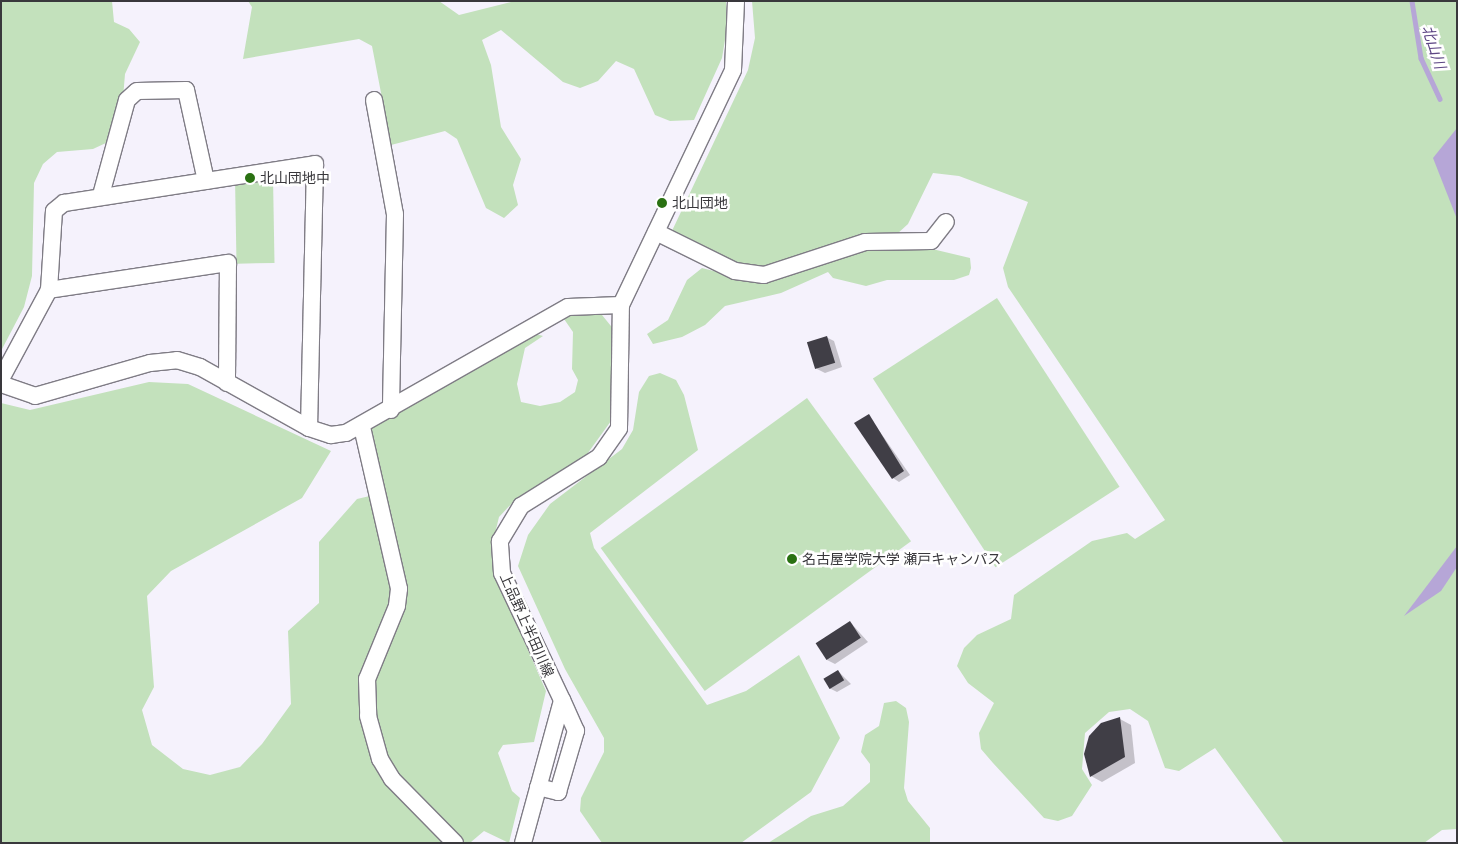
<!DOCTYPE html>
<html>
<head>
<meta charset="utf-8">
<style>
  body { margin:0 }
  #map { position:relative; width:1458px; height:844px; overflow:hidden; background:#f5f2fc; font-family:"Source Serif 4","Noto Sans JP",serif }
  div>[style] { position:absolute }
  .green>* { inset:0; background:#c3e1bc; transform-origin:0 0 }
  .water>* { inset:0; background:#b6a6d7 }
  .shadow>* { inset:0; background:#0003 }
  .stream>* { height:4.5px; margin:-2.25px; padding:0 2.25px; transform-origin:2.25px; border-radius:2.25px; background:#b6a6d7 }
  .building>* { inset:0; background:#403e46; transform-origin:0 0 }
  .roads { filter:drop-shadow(1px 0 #7f7c85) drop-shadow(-1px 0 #7f7c85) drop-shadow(0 1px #7f7c85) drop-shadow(0 -1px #7f7c85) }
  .minor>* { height:16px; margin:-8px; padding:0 8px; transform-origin:8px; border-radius:8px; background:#fff }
  .dots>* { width:14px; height:14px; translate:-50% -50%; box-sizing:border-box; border:2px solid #fff; border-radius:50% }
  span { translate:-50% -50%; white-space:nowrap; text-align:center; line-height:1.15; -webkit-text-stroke:5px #fff; paint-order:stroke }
  .poi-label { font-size:14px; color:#39383c }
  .left { translate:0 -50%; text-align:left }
  .street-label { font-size:14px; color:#39383c }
  .water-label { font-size:15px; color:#5e4785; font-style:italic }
  .frame { position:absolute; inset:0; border:2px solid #39383c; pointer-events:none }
</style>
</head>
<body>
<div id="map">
  <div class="green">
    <i style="clip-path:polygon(1px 1px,112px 1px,114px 22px,129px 29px,140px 42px,125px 74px,123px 98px,108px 142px,93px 149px,57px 152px,43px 164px,34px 183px,32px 276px,24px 307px,1px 351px)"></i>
    <i style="clip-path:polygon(248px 1px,439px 1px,459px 15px,515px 1px,726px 1px,727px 28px,722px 58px,694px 120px,670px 121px,655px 115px,634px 69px,616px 61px,598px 81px,580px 88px,563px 82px,501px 30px,482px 40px,491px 65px,501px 127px,521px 159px,513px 185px,518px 205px,504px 218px,486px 208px,457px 139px,445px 131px,391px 145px,372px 46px,359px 39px,243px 59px,252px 7px)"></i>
    <i style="clip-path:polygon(752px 1px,1457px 1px,1457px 829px,1442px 830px,1424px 843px,1284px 843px,1215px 748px,1179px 771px,1165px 768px,1148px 721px,1130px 709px,1109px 712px,1085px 733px,1082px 769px,1092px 785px,1072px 816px,1058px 821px,1044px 818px,993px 763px,981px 749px,979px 733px,994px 703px,968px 683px,957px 666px,964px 648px,977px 635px,1011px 619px,1014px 595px,1092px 541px,1127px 533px,1135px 539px,1165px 520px,1008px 287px,1003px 268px,1028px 202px,959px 176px,933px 173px,908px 224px,897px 234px,767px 268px,740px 266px,671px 233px,748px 70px,755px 38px)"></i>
    <i style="left:273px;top:177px;width:86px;height:38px;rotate:89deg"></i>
    <i style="clip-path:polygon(865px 247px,928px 248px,970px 258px,971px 268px,969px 275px,954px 280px,887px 280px,866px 286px,833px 278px,828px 272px,781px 293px,725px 306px,705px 325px,682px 337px,653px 344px,647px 334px,668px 320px,687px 280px,702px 268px,745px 279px)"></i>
    <i style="left:997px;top:298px;width:225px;height:148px;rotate:57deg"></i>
    <i style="clip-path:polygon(580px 312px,602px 315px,615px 331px,611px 421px,585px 457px,514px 501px,499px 517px,491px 550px,494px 572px,546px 691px,534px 742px,503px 745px,498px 753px,512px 791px,520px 798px,509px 843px,484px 831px,471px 842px,461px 842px,408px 792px,385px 757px,371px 691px,400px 608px,369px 429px,536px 334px,543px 336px,525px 348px,517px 384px,521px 402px,540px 406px,560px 402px,575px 392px,578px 380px,572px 369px,573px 332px,564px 319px)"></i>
    <i style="clip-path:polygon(660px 373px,676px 380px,684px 395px,698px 450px,590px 533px,594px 548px,707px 705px,746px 691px,799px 655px,840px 738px,811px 792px,741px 843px,602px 843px,580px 811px,581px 798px,604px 752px,604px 738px,565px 669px,518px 566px,528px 535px,550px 504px,622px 449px,633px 430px,639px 392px,649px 376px)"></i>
    <i style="clip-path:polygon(149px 382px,188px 384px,331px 451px,302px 498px,171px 571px,147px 596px,154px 687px,142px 710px,152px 745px,183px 769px,210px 775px,240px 767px,262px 744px,291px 704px,288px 631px,319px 603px,319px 542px,357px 499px,374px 495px,394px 604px,369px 660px,370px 741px,449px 843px,1px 843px,1px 403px,30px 410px)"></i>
    <i style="left:807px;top:398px;width:177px;height:255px;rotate:54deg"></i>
    <i style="clip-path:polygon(896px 701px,906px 708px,909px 722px,904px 788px,908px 801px,930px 828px,930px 843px,768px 843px,811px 816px,843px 806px,870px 782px,870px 764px,861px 752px,865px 735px,879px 726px,884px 703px)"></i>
  </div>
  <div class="water">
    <i style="clip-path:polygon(1457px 128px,1457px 219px,1433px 158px)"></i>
    <i style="clip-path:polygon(1457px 546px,1457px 567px,1441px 591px,1404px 616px)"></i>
  </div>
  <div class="shadow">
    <i style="clip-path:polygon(826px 337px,834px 341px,842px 367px,825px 373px,817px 369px)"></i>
    <i style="clip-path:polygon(869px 416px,910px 475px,899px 482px,893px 478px)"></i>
    <i style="clip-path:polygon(851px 623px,868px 642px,835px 664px,827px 660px)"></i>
    <i style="clip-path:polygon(838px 671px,851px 684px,837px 692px,829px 688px)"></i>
    <i style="clip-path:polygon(1120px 719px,1131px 725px,1135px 763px,1102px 782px,1091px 776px)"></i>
  </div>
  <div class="stream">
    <i style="left:1412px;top:1px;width:58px;rotate:81deg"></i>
    <i style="left:1421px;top:58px;width:45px;rotate:65.1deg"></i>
  </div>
  <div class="building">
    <i style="left:827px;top:336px;width:28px;height:21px;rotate:73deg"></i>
    <i style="clip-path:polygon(869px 414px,904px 471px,892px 479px,854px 423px)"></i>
    <i style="left:850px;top:621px;width:20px;height:41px;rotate:57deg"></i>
    <i style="left:838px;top:670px;width:12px;height:17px;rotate:59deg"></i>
    <i style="clip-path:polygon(1120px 717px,1125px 757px,1090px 777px,1084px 754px,1089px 736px,1101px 723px)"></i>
  </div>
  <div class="roads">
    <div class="minor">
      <i style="left:374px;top:100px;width:116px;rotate:79.6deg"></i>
      <i style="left:395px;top:214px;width:196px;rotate:91.2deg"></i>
      <i style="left:101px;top:195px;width:98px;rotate:-74.7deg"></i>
      <i style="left:127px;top:100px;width:13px;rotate:-42deg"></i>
      <i style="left:137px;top:91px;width:49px;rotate:-1.2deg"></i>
      <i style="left:186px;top:90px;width:93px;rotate:77.6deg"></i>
      <i style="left:656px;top:232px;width:88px;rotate:26.3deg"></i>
      <i style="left:735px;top:271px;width:29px;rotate:8deg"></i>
      <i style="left:764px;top:275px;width:106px;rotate:-18.1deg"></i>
      <i style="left:865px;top:242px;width:66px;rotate:-0.9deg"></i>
      <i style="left:931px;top:241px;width:24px;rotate:-52deg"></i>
      <i style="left:49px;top:290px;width:181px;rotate:-8.6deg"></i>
      <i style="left:228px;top:263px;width:120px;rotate:90.5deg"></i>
      <i style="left:1px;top:379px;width:101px;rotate:-61.7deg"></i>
      <i style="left:49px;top:290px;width:79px;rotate:-86.4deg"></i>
      <i style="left:54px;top:211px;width:13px;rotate:-39deg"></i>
      <i style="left:64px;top:203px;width:254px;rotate:-8.8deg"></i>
      <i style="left:315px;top:164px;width:264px;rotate:91.3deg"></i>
      <i style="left:1px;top:384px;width:36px;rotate:19deg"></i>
      <i style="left:35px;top:396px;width:120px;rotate:-16deg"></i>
      <i style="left:150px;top:363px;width:27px;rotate:-6deg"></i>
      <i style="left:177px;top:360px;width:24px;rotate:17deg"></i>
      <i style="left:200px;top:367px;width:125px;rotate:29.2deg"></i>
      <i style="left:309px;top:428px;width:23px;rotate:18deg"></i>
      <i style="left:331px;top:435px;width:15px;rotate:-8deg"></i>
      <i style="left:346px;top:433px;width:255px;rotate:-29.6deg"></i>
      <i style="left:568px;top:307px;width:53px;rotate:-2.2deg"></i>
      <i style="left:362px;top:427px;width:166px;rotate:77.1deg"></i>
      <i style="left:399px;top:589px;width:17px;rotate:97deg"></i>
      <i style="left:397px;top:606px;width:79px;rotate:112.3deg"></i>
      <i style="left:367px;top:679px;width:37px;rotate:88deg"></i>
      <i style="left:368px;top:716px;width:45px;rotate:74.4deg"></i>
      <i style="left:380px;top:759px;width:23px;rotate:59deg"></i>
      <i style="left:392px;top:779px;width:90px;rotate:45.5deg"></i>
      <i style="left:538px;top:787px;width:21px;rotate:14deg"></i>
      <i style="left:558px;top:792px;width:64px;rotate:-73.6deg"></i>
      <i style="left:576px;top:731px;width:34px;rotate:-114deg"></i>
      <i style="left:523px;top:843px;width:148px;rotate:-74.7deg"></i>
      <i style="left:562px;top:700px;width:140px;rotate:-115.3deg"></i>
      <i style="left:502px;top:573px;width:32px;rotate:-94deg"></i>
      <i style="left:500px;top:541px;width:41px;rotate:-59deg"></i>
      <i style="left:521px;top:506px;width:92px;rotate:-32.1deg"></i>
      <i style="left:599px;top:457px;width:35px;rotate:-55deg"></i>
      <i style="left:619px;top:428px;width:123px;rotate:-89.1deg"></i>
      <i style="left:621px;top:305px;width:260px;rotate:-64.5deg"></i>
      <i style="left:733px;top:70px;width:69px;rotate:-87.5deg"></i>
    </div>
  </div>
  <div class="dots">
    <i style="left:250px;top:178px;background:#2a7112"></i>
    <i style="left:662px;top:203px;background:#2a7112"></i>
    <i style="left:792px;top:559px;background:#2a7112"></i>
  </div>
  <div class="poi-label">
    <span class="left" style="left:260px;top:178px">北山団地中</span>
    <span class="left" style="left:672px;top:203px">北山団地</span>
    <span class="left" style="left:802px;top:559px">名古屋学院大学 瀬戸キャンパス</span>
  </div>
  <div class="street-label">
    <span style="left:527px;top:625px;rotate:66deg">上品野上半田川線</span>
  </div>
  <div class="water-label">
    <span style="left:1434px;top:47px;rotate:72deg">北山川</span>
  </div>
  <div class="frame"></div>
</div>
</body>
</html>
